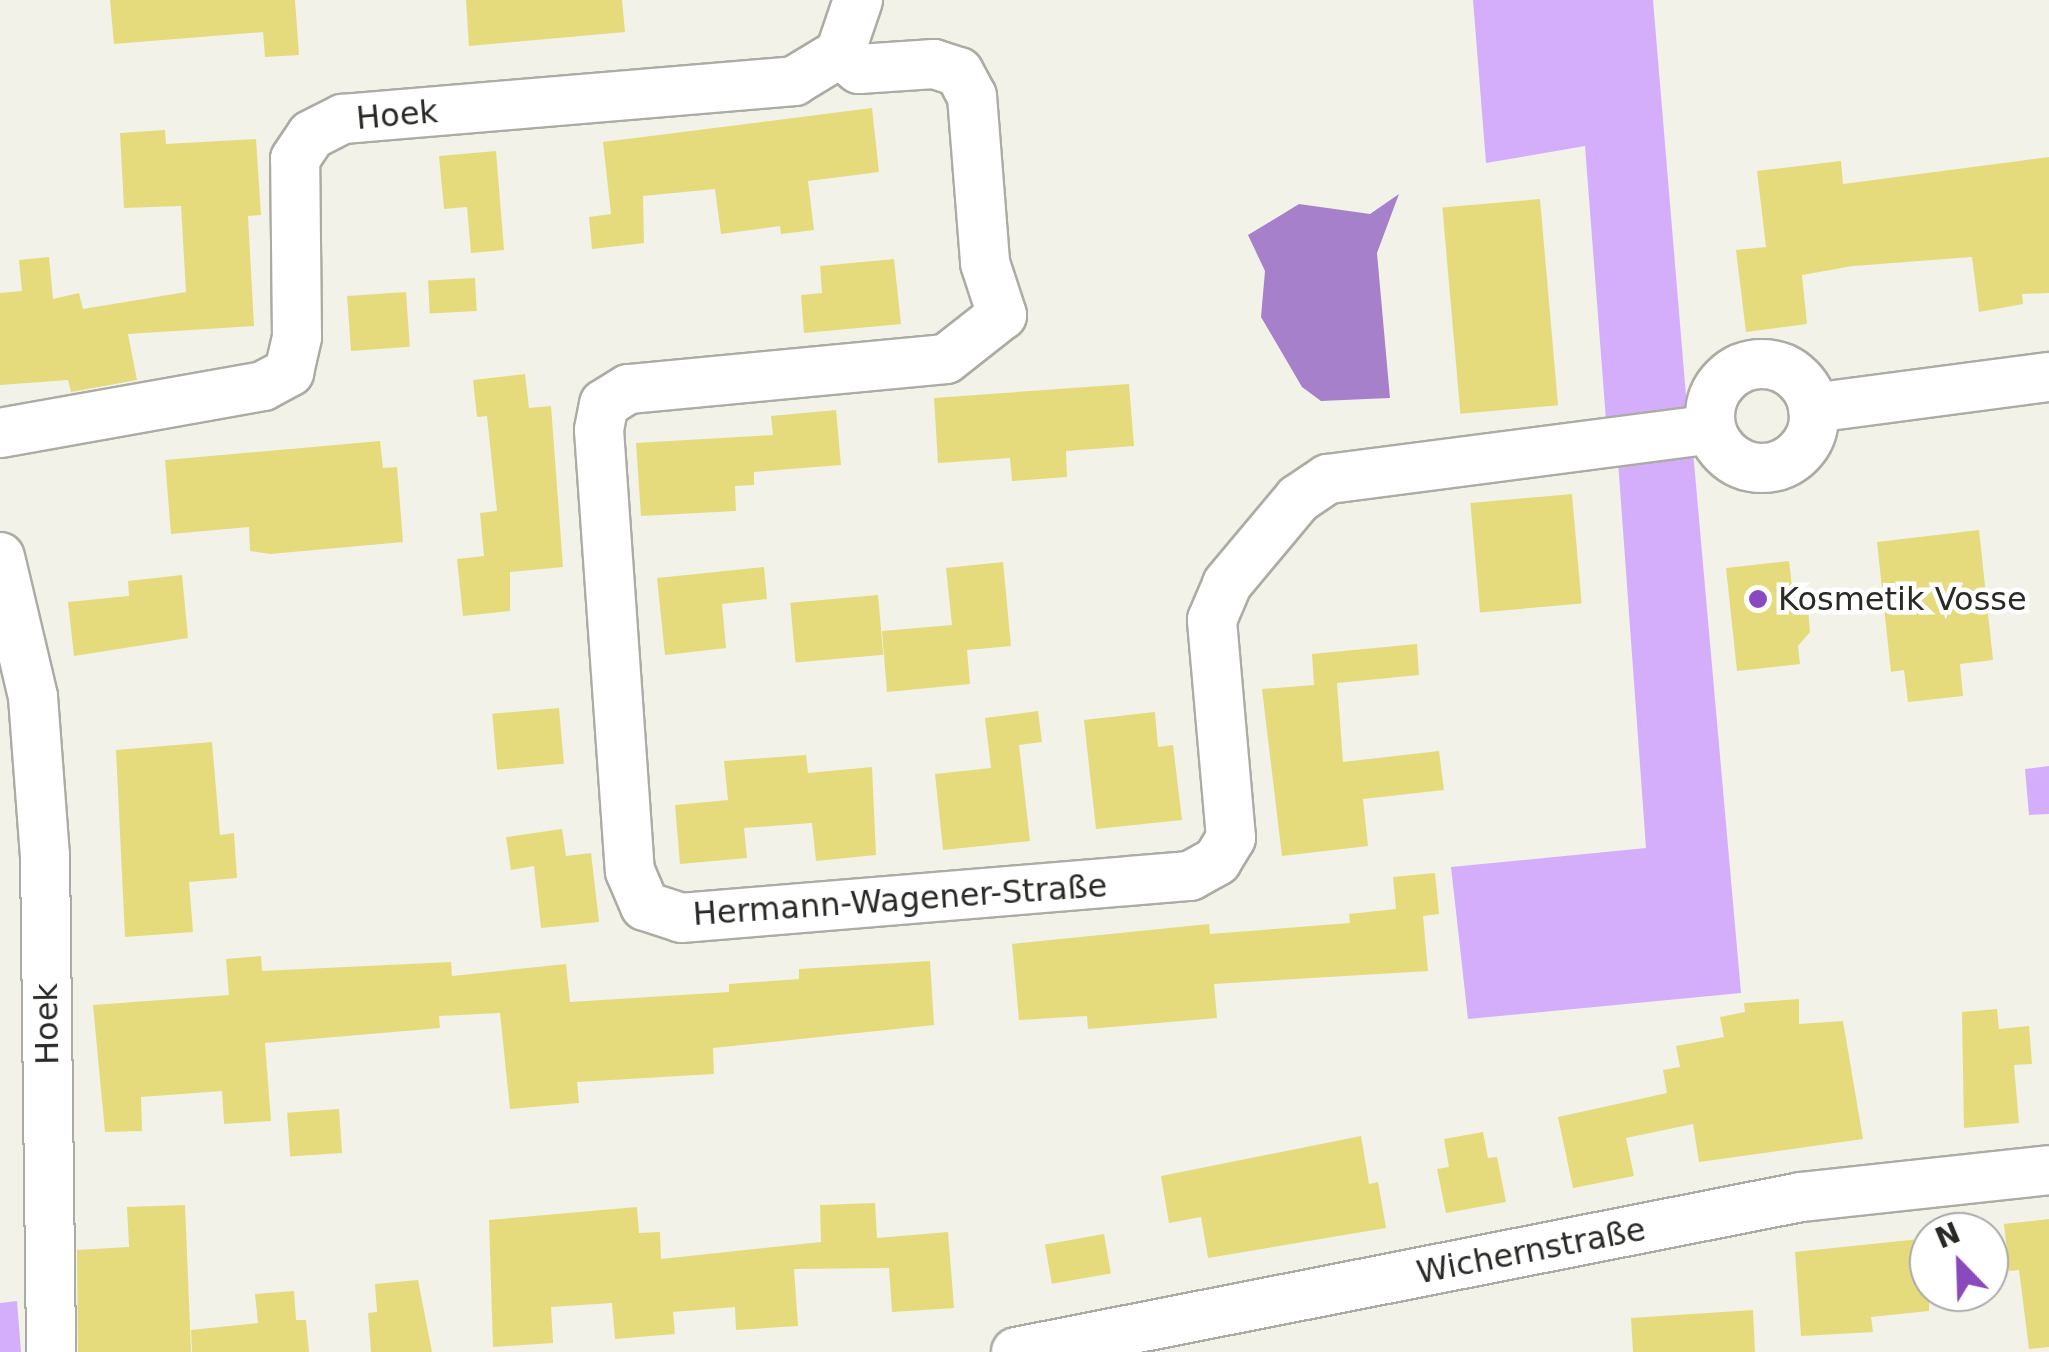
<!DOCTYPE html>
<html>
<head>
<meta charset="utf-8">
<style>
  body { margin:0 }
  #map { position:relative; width:2049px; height:1352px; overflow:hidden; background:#f2f2e9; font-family:"DejaVu Sans",sans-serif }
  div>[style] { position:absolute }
  .green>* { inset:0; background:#d5aefb }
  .water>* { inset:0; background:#a780cc }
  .building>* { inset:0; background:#e5db7c; transform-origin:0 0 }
  .roads { filter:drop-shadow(2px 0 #adaca4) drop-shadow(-2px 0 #adaca4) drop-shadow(0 2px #adaca4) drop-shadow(0 -2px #adaca4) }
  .street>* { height:48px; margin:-24px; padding:0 24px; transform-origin:24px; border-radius:24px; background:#fff }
  .street>.ring { margin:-24px; padding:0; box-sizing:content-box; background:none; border:48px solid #fff; border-radius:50% }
  .dots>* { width:28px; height:28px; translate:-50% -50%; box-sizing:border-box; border:5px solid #fff; border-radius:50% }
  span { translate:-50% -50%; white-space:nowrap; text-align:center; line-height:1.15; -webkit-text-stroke:9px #fff; paint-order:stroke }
  .street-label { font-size:32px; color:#292926 }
  .poi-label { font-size:32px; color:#292926 }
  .left { translate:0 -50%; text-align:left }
  .north { position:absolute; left:1909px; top:1212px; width:100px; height:100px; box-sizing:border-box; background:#fff; border:2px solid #a9a9a8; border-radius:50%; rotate:337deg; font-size:28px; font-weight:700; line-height:40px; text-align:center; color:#292926 }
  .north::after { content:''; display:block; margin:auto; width:35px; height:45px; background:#8b49be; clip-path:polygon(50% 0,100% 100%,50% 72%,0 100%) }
</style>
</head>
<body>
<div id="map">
  <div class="green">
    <i style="clip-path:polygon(1473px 0,1653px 0,1687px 408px,1606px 420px,1585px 146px,1486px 163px)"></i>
    <i style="clip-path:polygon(1693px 451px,1741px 993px,1468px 1019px,1451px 867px,1646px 848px,1618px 461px)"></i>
    <i style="clip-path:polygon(2049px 766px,2049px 814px,2029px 815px,2025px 769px)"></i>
    <i style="clip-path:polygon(17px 1301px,21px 1352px,0 1352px,0 1303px)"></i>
  </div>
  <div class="water">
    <i style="clip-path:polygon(1399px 194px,1377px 253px,1390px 398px,1321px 401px,1302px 387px,1261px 317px,1265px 271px,1248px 235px,1299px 204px,1370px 214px)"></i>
  </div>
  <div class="building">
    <i style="clip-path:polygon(110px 0,295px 0,299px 55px,265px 57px,263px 32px,114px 44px)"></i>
    <i style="clip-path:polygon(466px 0,622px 0,625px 32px,469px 46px)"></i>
    <i style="clip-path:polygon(872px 108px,879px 172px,808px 181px,814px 230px,781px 234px,780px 226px,721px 234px,715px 189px,643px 196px,644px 243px,592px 249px,589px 217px,611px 214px,603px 142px)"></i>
    <i style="clip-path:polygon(165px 130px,166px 144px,256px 139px,261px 215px,248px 216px,254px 326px,128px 334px,137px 380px,71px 392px,68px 380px,0 385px,0 293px,22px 291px,19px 260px,49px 257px,53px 299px,79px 293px,83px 309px,186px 292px,181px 206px,124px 208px,120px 133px)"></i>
    <i style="clip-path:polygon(496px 151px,504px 250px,471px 253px,467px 207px,444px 209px,439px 156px)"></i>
    <i style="clip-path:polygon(2049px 157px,2049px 293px,2022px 294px,2023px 304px,1979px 312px,1972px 257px,1853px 266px,1802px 275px,1807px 324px,1746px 332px,1736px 250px,1766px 247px,1757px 171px,1841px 161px,1843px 184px)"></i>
    <i style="left:1540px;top:199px;width:207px;height:98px;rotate:85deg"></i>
    <i style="clip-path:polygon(894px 259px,901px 324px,804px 333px,801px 295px,822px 293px,820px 266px)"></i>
    <i style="left:475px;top:278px;width:33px;height:47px;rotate:87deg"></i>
    <i style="left:406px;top:292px;width:55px;height:59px;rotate:86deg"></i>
    <i style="clip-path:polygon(525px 374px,529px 408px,551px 406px,563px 567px,510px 572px,510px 611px,463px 616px,457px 559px,484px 556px,480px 513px,497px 511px,487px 416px,477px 417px,473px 380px)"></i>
    <i style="clip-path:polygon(1129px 384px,1134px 446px,1066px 451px,1067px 477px,1012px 481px,1010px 458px,938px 463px,934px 398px)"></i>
    <i style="clip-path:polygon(836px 410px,841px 465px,754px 472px,754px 485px,735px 486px,736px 511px,641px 516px,636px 443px,773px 435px,771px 416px)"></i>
    <i style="clip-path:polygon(380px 441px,383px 468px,397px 467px,403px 542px,270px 554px,250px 551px,249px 527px,171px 534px,165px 460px)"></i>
    <i style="left:1572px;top:494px;width:110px;height:102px;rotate:85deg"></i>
    <i style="clip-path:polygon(1979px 530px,1993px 660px,1960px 664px,1963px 696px,1908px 702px,1904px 670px,1891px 672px,1877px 542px)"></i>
    <i style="clip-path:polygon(1789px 561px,1793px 595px,1808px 609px,1810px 632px,1798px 646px,1800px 664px,1737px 671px,1726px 568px)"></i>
    <i style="clip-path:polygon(1003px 562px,1011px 646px,967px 650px,970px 684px,887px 692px,882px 631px,952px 625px,946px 568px)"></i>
    <i style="clip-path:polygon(764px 567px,767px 599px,722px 604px,726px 648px,665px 655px,657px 578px)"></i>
    <i style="clip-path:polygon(182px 575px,188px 638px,74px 656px,68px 602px,129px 596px,128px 581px)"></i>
    <i style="left:878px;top:595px;width:60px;height:88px;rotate:85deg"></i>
    <i style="clip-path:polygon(1417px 644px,1419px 675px,1337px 683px,1343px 762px,1439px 751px,1444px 790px,1363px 799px,1368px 846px,1282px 856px,1262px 689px,1314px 685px,1312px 654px)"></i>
    <i style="left:559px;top:708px;width:56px;height:67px;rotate:85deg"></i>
    <i style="clip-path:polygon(1038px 711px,1042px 742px,1019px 745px,1030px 841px,943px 850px,935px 774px,991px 768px,985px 718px)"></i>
    <i style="clip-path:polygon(1155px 712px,1158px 747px,1173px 745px,1182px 820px,1096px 829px,1084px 720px)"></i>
    <i style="clip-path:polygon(212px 742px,220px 835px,234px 833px,237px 878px,189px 882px,193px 932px,125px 937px,116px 750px)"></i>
    <i style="clip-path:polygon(806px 755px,808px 773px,872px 767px,876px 855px,816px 861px,812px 823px,744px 828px,747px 858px,680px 864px,675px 805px,728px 800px,724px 761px)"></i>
    <i style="clip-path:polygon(562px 829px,566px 856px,591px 853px,599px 922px,541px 928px,534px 866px,511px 870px,506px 837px)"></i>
    <i style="clip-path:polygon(1435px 873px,1439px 914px,1423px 916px,1428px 971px,1214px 984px,1217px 1018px,1088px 1029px,1087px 1016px,1019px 1020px,1012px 944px,1209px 924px,1210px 934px,1350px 923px,1349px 914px,1396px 909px,1393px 877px)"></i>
    <i style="clip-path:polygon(261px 956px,262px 971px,451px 962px,452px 976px,566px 964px,570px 1002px,729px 992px,729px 984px,799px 979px,799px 969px,930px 961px,934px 1025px,713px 1048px,714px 1074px,577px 1082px,579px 1103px,510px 1109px,500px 1013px,439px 1016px,440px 1028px,265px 1043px,271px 1121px,224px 1124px,222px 1091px,141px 1097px,142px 1131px,105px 1132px,93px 1005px,229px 995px,226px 959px)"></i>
    <i style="clip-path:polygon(1799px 999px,1799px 1024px,1843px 1021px,1863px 1139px,1699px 1162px,1693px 1124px,1626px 1138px,1634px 1176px,1573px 1188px,1558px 1117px,1667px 1093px,1663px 1070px,1680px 1067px,1676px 1046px,1724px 1037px,1720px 1017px,1745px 1012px,1744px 1003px)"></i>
    <i style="clip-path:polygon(1997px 1009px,1999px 1029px,2029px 1026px,2032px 1064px,2014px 1065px,2019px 1123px,1964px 1128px,1962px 1012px)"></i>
    <i style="left:339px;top:1109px;width:44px;height:52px;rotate:86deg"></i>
    <i style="clip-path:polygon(1483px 1132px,1488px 1158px,1497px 1157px,1506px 1202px,1446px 1213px,1437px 1169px,1449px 1167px,1444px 1139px)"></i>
    <i style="clip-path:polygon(1361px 1136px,1369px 1184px,1378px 1182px,1386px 1228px,1208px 1258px,1201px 1217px,1169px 1223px,1161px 1176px)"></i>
    <i style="clip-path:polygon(875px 1203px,877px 1238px,948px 1232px,954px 1308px,892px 1312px,889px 1268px,794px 1269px,798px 1326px,736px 1330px,735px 1307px,673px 1312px,675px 1334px,615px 1339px,612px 1303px,551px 1307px,553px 1343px,493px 1347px,489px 1220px,637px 1207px,639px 1233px,660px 1232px,661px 1259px,821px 1242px,820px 1205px)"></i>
    <i style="clip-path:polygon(185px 1205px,191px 1352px,78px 1352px,77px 1250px,129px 1247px,127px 1207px)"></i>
    <i style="clip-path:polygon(2049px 1219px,2049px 1347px,2029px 1349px,2019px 1270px,2009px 1271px,2004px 1224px)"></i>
    <i style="left:1104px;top:1234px;width:40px;height:60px;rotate:80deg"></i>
    <i style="clip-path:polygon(1929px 1238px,1929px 1311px,1871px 1317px,1873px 1332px,1801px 1336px,1795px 1252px)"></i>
    <i style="clip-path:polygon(418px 1280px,432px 1352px,371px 1352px,368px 1313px,377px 1312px,375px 1284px)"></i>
    <i style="clip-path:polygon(294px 1291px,296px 1320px,306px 1320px,309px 1352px,192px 1352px,191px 1330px,258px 1323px,255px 1294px)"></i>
    <i style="clip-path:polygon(1753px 1310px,1755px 1352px,1633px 1352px,1631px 1318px)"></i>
  </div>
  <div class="roads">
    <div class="street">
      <i style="left:840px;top:53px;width:25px;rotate:40deg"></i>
      <i style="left:859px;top:69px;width:75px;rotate:-3.8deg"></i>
      <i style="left:934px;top:64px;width:26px;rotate:18deg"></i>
      <i style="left:959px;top:72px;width:27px;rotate:62deg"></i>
      <i style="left:972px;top:96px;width:168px;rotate:85.5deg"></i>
      <i style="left:985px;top:263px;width:55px;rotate:71.9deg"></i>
      <i style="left:1002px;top:315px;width:71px;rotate:141.8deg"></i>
      <i style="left:946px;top:359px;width:319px;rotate:174.6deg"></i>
      <i style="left:628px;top:389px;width:28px;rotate:148deg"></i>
      <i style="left:604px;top:404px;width:26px;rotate:101deg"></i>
      <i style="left:599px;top:430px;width:442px;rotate:86deg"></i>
      <i style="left:630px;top:871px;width:38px;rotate:67deg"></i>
      <i style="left:645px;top:906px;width:38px;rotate:18deg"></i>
      <i style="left:681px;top:918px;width:511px;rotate:-4.72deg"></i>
      <i style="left:1190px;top:876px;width:31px;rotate:-29deg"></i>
      <i style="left:1217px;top:861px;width:27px;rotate:-59deg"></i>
      <i style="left:1231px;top:838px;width:219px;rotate:-95deg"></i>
      <i style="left:1212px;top:620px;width:39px;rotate:-67deg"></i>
      <i style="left:1227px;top:584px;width:111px;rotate:-50.1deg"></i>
      <i style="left:1298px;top:499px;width:36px;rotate:-34deg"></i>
      <i style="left:1328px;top:479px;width:386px;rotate:-7.4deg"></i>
      <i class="ring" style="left:1710px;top:364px;width:56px;height:56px"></i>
      <i style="left:1813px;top:408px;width:238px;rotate:-7.5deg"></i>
      <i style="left:0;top:433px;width:267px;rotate:-10.1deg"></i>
      <i style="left:263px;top:386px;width:30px;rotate:-28deg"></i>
      <i style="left:289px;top:372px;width:36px;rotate:-77deg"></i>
      <i style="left:297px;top:337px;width:178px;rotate:-90.6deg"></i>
      <i style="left:295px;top:159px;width:29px;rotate:-56deg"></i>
      <i style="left:311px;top:135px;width:36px;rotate:-27deg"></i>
      <i style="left:343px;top:119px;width:453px;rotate:-4.8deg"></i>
      <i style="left:794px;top:81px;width:54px;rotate:-31.3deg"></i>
      <i style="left:840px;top:53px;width:56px;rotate:-71.2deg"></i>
      <i style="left:0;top:557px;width:144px;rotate:76.7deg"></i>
      <i style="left:33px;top:697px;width:158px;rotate:85.7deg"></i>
      <i style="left:45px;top:855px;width:497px;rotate:89.3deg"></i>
      <i style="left:1016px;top:1352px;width:800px;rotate:-11.17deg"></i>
      <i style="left:1801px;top:1197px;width:249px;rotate:-6.2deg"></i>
    </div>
  </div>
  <div class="dots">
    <i style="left:1758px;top:599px;background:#8b49be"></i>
  </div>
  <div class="street-label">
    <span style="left:397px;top:115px;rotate:-5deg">Hoek</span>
    <span style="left:900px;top:900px;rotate:-4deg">Hermann-Wagener-Straße</span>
    <span style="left:47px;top:1024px;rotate:-91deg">Hoek</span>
    <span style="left:1531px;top:1251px;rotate:-11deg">Wichernstraße</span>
  </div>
  <div class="poi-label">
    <span class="left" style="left:1778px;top:599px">Kosmetik Vosse</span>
  </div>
  <div class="north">N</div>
</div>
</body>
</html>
